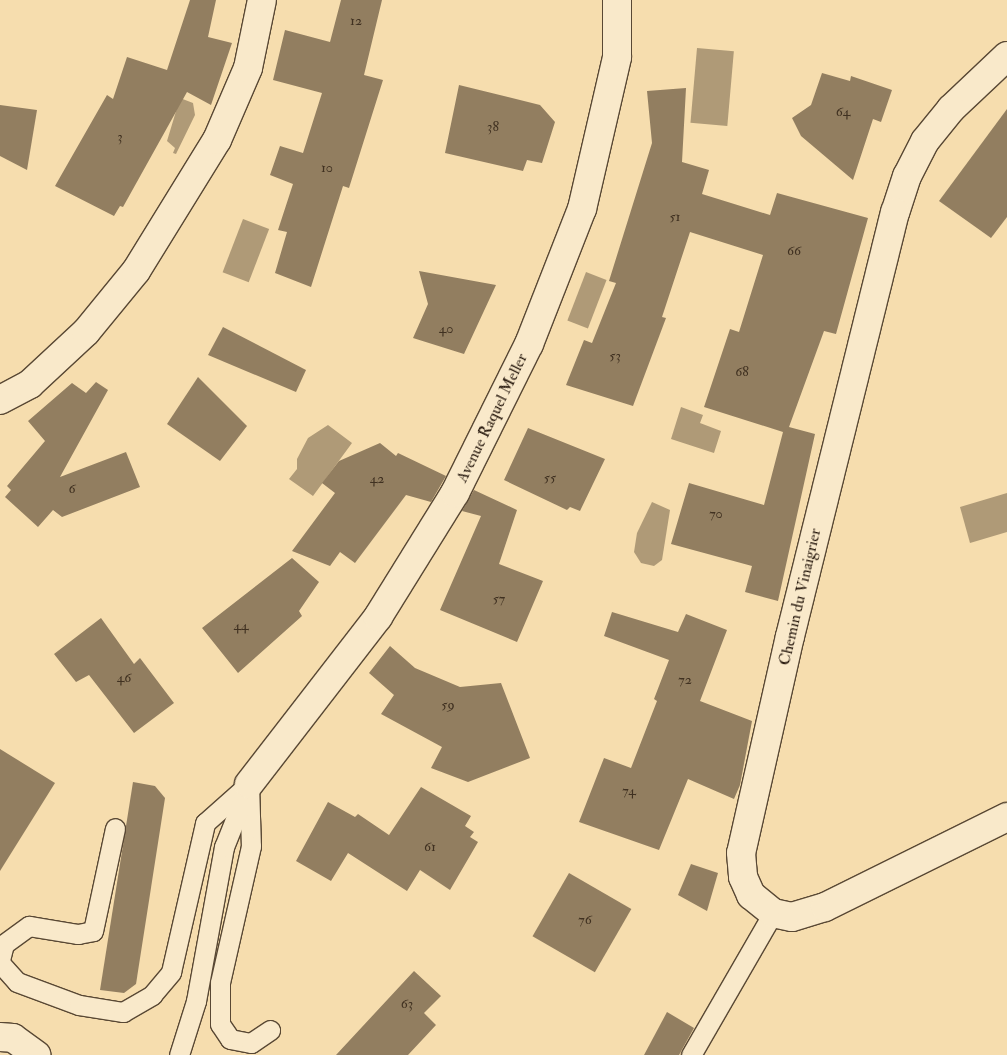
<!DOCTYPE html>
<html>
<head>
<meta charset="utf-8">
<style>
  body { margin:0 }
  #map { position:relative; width:1007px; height:1055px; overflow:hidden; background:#f6ddae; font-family:"IM FELL Double Pica",serif }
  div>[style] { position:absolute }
  .water>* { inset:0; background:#af9a77; transform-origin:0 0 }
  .building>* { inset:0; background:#927e60; transform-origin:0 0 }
  .roads { filter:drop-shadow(1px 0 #594834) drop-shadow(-1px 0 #594834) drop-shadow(0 1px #594834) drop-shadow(0 -1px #594834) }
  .service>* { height:19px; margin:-9.5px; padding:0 9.5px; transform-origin:9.5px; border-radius:9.5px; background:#f9e9ca }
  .minor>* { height:28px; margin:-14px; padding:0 14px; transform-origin:14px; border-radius:14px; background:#f9e9ca }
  span { translate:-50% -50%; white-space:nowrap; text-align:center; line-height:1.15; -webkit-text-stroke:4.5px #f9e9ca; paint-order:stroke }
  .number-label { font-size:14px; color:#403121 }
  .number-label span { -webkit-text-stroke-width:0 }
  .street-label { font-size:16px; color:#25170c }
</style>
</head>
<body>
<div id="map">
  <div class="water">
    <i style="left:697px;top:48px;width:37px;height:75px;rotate:5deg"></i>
    <i style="clip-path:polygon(180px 98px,193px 103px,195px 115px,176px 154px,173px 153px,175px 148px,167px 141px)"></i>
    <i style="left:243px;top:219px;width:28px;height:57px;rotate:21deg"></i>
    <i style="left:586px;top:272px;width:22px;height:52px;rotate:21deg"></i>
    <i style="clip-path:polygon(681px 407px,703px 415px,700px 423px,721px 431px,714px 453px,671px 439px)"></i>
    <i style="clip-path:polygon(328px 425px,352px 443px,313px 496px,289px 479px,297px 469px,297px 459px,308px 438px)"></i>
    <i style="clip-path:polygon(1007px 493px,1007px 532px,970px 543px,960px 507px)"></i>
    <i style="clip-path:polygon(652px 502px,670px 510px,662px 560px,654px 566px,641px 563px,634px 552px,637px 533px)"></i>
  </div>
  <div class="building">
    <i style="clip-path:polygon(190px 0,216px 0,208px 37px,232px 43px,211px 105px,187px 92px,123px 207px,120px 206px,114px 216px,55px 186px,107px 95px,113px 99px,127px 57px,167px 70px)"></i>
    <i style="clip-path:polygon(341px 0,382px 0,364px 75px,383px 80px,349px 188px,343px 186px,311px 287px,275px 273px,287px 232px,278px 230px,293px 184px,270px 175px,280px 146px,303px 153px,322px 93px,273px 80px,285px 30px,330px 42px)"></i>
    <i style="clip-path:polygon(822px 73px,850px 81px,851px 76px,892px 90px,881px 122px,873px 119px,853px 180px,801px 136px,792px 118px,811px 105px)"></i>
    <i style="clip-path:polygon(459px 85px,540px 105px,555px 122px,542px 163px,527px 160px,523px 171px,445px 153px)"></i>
    <i style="clip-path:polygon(686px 88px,682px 162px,709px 170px,702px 194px,770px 215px,777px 193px,868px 218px,836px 334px,824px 331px,789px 427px,815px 434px,778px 601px,745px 592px,752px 566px,671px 544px,689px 483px,764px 505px,783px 432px,704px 407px,730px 329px,739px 332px,763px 255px,690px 232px,662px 317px,666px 318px,633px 406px,566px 385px,584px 340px,592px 343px,616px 283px,609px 281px,652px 143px,647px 91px)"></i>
    <i style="clip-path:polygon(0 105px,37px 110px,27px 170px,0 156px)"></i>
    <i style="clip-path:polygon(1007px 109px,1007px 217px,991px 238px,939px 201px)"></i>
    <i style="clip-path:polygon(419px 271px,496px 285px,464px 354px,413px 338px,428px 304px)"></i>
    <i style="clip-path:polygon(223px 327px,306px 370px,296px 392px,208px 355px)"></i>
    <i style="clip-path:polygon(198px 377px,247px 426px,220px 461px,167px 424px)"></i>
    <i style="clip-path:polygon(96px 382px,108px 390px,60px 477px,126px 452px,140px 487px,62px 517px,53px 510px,38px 527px,5px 497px,11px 490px,7px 486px,45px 441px,28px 421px,72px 383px,86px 393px)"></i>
    <i style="clip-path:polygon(528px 428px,605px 459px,580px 511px,570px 507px,567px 510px,504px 480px)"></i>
    <i style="clip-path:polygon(380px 443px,396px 456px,398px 453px,446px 476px,431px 502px,406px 495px,355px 563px,340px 552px,330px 566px,292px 551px,335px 493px,322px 483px,339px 461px)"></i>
    <i style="clip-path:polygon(474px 490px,517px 510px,499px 564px,543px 581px,517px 642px,440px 610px,481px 516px,462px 511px)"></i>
    <i style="clip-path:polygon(292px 558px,319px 582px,299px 611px,302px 616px,238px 673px,202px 628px)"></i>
    <i style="clip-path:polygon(612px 612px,678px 632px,686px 614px,727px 630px,700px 701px,752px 721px,740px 785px,734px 799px,688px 779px,659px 850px,579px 822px,604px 758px,631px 768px,657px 701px,654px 699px,669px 660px,604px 636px)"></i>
    <i style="clip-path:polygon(101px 618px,134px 664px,140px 658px,174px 703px,134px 733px,89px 675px,76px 682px,54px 654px)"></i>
    <i style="clip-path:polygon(390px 646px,415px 668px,460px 687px,501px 683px,530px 758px,468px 782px,431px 768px,442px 747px,381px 714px,394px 695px,369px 673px)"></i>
    <i style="clip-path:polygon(0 749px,55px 783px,0 871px)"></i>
    <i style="clip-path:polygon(133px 782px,155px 786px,165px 798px,136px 984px,124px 993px,100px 990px)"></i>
    <i style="clip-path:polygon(421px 787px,471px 816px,465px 826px,474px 832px,470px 837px,478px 842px,450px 890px,420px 870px,407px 891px,348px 853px,331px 881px,296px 861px,328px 802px,355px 817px,358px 814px,389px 835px)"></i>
    <i style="clip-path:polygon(691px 864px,718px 873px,707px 911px,678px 895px)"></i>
    <i style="left:569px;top:873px;width:72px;height:73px;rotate:30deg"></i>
    <i style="clip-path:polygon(414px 971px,441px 996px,424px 1013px,436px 1025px,408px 1055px,336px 1055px)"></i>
    <i style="clip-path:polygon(667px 1012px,694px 1028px,679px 1055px,644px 1055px)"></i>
  </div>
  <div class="roads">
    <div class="service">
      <i style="left:249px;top:784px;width:62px;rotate:88.2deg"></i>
      <i style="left:251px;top:846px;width:140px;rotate:102.8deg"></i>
      <i style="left:220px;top:983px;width:41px;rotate:90deg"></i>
      <i style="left:220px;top:1024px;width:18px;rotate:56deg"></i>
      <i style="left:230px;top:1039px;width:21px;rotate:11deg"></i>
      <i style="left:251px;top:1043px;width:23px;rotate:-34deg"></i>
      <i style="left:0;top:960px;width:16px;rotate:-76deg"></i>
      <i style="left:4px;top:944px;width:31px;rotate:-36deg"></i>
      <i style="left:29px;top:926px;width:50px;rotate:9.3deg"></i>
      <i style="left:78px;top:934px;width:15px;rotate:-11deg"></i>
      <i style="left:93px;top:931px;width:105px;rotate:-77.9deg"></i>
      <i style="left:0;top:963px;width:25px;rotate:48deg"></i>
      <i style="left:17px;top:982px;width:66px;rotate:20.4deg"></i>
      <i style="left:79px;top:1005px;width:45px;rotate:9deg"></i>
      <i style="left:123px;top:1012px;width:34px;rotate:-30deg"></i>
      <i style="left:152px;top:995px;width:30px;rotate:-50deg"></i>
      <i style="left:171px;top:972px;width:153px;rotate:-77.1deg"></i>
      <i style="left:205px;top:823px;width:59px;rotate:-41.6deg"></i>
      <i style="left:179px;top:1055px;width:57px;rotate:-72.5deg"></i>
      <i style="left:196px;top:1001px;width:157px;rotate:-79.7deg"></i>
      <i style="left:224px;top:847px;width:59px;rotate:-68.2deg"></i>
      <i style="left:691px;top:1055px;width:164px;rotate:-60deg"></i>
    </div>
    <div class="minor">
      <i style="left:1007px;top:56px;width:77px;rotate:136.6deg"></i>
      <i style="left:951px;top:109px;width:41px;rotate:129.1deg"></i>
      <i style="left:925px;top:141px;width:39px;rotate:117deg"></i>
      <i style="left:907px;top:176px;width:38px;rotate:108deg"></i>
      <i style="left:895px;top:212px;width:437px;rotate:103.9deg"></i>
      <i style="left:790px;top:636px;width:222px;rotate:102.7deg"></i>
      <i style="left:741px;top:853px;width:24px;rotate:85deg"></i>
      <i style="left:743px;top:877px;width:20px;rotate:66deg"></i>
      <i style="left:751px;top:895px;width:28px;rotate:39deg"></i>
      <i style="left:773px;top:913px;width:19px;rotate:12deg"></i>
      <i style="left:792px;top:917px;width:34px;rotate:-17deg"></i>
      <i style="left:825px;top:907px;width:203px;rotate:-26.3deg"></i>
      <i style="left:0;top:400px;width:34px;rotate:-28deg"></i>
      <i style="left:30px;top:384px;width:76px;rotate:-42.9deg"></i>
      <i style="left:86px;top:332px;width:79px;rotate:-50.7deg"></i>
      <i style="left:136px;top:271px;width:154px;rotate:-58.3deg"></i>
      <i style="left:217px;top:140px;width:78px;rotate:-66.7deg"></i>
      <i style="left:248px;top:68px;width:69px;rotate:-78.4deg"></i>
      <i style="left:249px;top:784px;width:211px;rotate:-52.3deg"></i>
      <i style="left:378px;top:617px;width:146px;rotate:-58.2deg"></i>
      <i style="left:455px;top:493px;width:166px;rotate:-63.6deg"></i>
      <i style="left:529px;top:344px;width:145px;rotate:-68.6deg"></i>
      <i style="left:582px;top:209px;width:156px;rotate:-77deg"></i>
      <i style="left:617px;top:57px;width:57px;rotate:-90deg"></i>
      <i style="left:0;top:1037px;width:13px;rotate:4deg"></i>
      <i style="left:13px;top:1038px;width:29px;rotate:36deg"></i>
    </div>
  </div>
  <div class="number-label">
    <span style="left:356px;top:21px">12</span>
    <span style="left:843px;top:112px">64</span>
    <span style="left:493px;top:127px">38</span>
    <span style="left:120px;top:137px">3</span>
    <span style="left:327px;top:168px">10</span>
    <span style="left:675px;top:217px">51</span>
    <span style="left:794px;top:251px">66</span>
    <span style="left:446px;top:329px">40</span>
    <span style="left:615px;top:356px">53</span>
    <span style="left:742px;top:372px">68</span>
    <span style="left:550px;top:478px">55</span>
    <span style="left:377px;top:479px">42</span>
    <span style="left:72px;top:489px">6</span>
    <span style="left:716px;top:514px">70</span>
    <span style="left:499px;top:599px">57</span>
    <span style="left:241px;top:626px">44</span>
    <span style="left:124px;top:678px">46</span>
    <span style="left:685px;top:680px">72</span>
    <span style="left:448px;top:705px">59</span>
    <span style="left:629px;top:791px">74</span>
    <span style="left:430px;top:847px">61</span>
    <span style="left:585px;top:920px">76</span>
    <span style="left:407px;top:1004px">63</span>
  </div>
  <div class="street-label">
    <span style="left:492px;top:418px;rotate:-64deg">Avenue Raquel Meller</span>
    <span style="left:800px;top:597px;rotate:-77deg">Chemin du Vinaigrier</span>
  </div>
</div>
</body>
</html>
